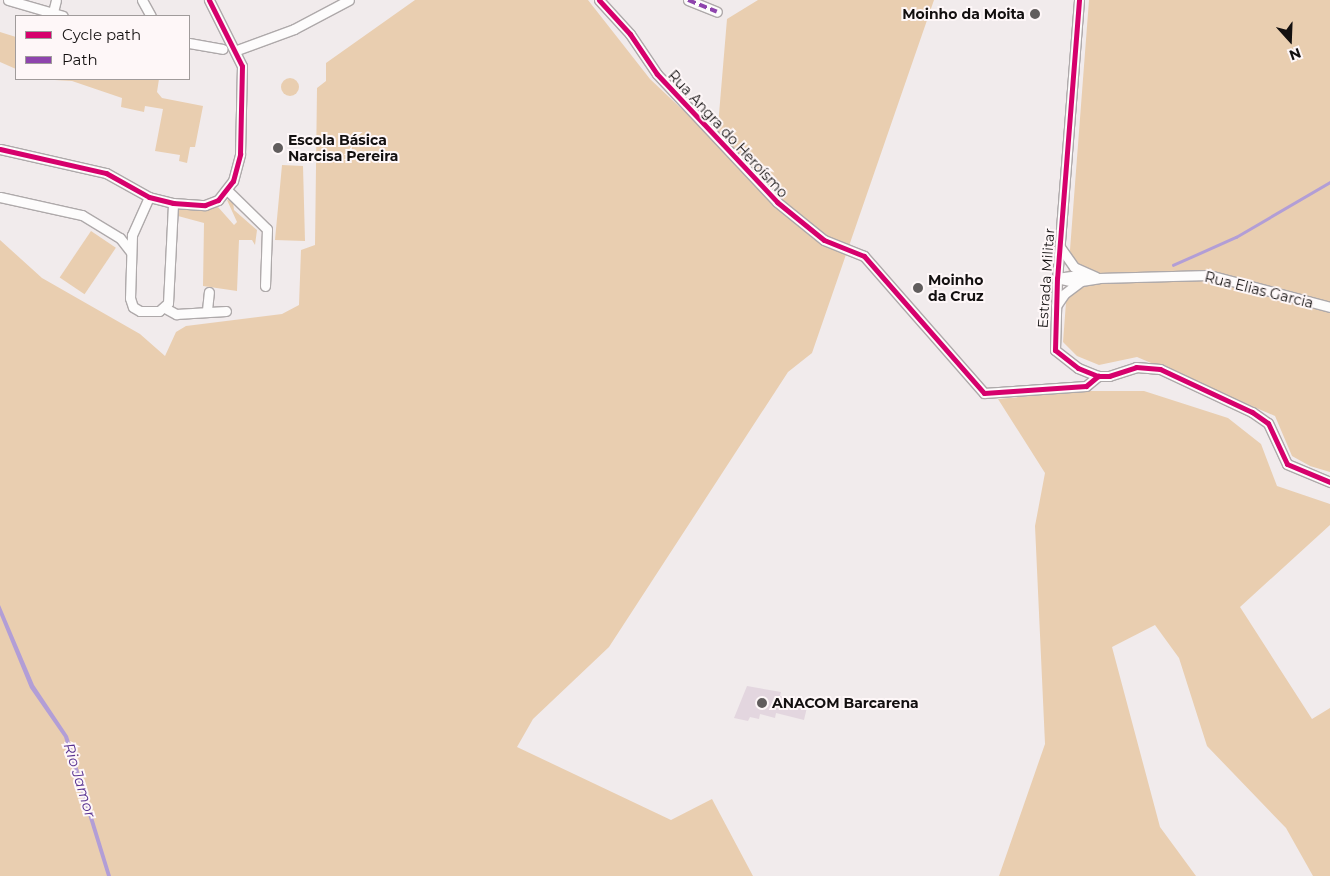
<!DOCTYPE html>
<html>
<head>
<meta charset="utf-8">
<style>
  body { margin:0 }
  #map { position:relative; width:1330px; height:876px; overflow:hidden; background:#f1ebec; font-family:Montserrat,sans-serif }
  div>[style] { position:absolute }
  .green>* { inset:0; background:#e9ceb0; transform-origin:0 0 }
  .round { border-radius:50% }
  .water>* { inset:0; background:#b29ed6 }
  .stream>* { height:2.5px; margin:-1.25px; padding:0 1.25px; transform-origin:1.25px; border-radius:1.25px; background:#b29ed6 }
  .building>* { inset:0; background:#e3d6df }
  .roads { filter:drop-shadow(1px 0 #aea9aa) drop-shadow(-1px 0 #aea9aa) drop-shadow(0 1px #aea9aa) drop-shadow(0 -1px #aea9aa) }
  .minor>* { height:9px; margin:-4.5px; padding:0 4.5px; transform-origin:4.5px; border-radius:4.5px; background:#fdfcfc }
  .quiet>* { height:4px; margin-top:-2px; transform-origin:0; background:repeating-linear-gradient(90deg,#8e44ad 0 8px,transparent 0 12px) }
  .cycleway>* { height:5px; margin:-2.5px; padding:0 2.5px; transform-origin:2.5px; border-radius:2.5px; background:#d6006c }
  .dots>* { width:14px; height:14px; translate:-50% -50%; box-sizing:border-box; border:2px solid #fef7f8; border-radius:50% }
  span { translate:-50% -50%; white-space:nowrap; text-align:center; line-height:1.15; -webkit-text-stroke:4px #fef7f8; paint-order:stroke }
  .poi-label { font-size:14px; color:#131010; font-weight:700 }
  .right { translate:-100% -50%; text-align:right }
  .left { translate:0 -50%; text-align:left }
  .street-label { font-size:14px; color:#131010 }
  .water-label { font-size:15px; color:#593391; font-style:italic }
  .legend { position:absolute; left:15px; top:15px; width:175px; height:65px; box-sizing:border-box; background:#fef7f8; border:1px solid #a09b9b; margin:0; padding:6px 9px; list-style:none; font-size:15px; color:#131010 }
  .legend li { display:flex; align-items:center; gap:10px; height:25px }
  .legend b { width:25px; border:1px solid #a09b9b }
  .north { position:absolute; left:1265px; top:15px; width:50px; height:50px; -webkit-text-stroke:4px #fef7f8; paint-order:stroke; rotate:160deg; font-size:14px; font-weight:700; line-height:20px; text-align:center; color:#131010 }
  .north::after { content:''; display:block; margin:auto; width:18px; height:22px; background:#131010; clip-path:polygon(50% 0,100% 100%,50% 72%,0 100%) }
</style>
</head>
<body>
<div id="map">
  <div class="green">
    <i style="clip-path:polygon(415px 0,588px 0,650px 79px,705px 131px,718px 126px,727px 19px,758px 0,934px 0,812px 353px,788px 372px,609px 647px,533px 719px,517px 747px,671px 820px,712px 799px,753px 876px,0 876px,0 240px,42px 278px,140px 334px,165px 356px,176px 332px,186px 326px,282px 314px,299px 305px,301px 250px,315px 245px,317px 88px,326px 81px,326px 63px)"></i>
    <i style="clip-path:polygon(1089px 0,1330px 0,1330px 472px,1310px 466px,1292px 456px,1275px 416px,1137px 357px,1099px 365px,1077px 356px,1063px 342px)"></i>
    <i style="clip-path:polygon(0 32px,16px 37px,16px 69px,0 62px)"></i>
    <i class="round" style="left:281px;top:78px;width:18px;height:18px"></i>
    <i style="clip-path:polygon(37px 79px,159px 79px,157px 92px,162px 98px,203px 106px,195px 147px,190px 147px,187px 163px,179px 161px,180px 155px,155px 151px,163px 109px,145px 106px,144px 112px,121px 107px,122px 98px,72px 81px)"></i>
    <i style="clip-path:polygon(282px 165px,303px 166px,305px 241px,275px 240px)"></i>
    <i style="clip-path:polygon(227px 200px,233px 201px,234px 210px,257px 230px,255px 245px,252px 240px,239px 240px,237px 291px,203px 286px,204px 223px,178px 216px,179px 210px,218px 207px,234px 225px,237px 222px)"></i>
    <i style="left:91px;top:231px;width:30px;height:56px;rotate:34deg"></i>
    <i style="clip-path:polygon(1085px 391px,1144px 391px,1228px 418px,1261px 444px,1277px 486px,1330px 504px,1330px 525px,1240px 607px,1312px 719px,1330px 708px,1330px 876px,1313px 876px,1286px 828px,1207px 746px,1179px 658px,1155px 625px,1112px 647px,1160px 827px,1196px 876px,999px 876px,1045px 744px,1035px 526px,1045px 473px,998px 399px)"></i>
  </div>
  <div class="water">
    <i style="clip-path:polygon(0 605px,34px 685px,68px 736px,111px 876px,107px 876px,64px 737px,30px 688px,0 615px)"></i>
  </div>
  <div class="stream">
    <i style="left:1173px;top:265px;width:69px;rotate:-24deg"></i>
    <i style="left:1236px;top:237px;width:109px;rotate:-30.3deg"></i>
  </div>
  <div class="building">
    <i style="clip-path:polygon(747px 686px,781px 692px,780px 696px,808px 703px,804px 720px,776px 713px,775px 718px,760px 714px,759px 719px,750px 717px,748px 721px,734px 718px)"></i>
  </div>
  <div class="roads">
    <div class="minor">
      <i style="left:8px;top:0;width:57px;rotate:16.2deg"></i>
      <i style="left:142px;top:0;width:18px;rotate:61deg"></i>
      <i style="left:599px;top:0;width:46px;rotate:47.6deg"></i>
      <i style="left:630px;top:34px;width:48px;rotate:56deg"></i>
      <i style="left:657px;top:74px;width:175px;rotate:46.8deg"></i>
      <i style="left:777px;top:202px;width:60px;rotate:39deg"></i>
      <i style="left:824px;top:240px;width:43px;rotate:21.8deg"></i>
      <i style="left:864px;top:256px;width:182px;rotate:48.8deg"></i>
      <i style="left:984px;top:393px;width:102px;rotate:-3.9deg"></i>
      <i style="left:1086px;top:386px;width:16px;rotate:-40deg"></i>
      <i style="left:688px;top:0;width:31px;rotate:22deg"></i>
      <i style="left:1079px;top:0;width:279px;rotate:94.5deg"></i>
      <i style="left:1057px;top:278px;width:72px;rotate:91.6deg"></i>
      <i style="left:1055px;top:350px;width:29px;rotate:38deg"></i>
      <i style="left:1078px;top:368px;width:22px;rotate:22deg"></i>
      <i style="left:1098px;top:376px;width:11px"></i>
      <i style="left:1109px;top:376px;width:28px;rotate:-18deg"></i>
      <i style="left:1136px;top:367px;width:24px;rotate:5deg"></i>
      <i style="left:1160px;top:369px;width:102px;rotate:25.1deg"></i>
      <i style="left:1252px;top:412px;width:19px;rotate:35deg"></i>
      <i style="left:1268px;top:423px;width:45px;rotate:65.1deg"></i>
      <i style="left:1287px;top:464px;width:47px;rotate:22.7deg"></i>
      <i style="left:52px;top:16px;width:16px;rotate:-76deg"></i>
      <i style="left:189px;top:43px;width:34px;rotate:10deg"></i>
      <i style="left:237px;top:50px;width:61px;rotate:-20.2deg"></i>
      <i style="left:294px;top:29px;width:62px;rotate:-27.8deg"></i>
      <i style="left:0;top:149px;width:109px;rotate:12.8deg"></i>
      <i style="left:106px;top:173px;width:49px;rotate:29.2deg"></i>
      <i style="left:149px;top:197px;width:25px;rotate:14deg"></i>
      <i style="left:173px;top:203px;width:32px;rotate:4deg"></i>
      <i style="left:205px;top:205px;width:14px;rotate:-21deg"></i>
      <i style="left:218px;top:200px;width:24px;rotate:-52deg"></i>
      <i style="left:233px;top:181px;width:28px;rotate:-75deg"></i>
      <i style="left:240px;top:154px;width:88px;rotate:-88.7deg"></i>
      <i style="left:242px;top:66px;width:74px;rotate:-116.6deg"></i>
      <i style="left:228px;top:191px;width:54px;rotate:44.3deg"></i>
      <i style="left:267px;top:229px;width:57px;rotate:92deg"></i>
      <i style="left:0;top:197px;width:84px;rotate:12.4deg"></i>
      <i style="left:82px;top:215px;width:44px;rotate:31.2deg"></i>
      <i style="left:120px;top:238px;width:18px;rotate:52deg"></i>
      <i style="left:149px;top:197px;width:42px;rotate:114.1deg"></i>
      <i style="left:132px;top:235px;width:63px;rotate:91.8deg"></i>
      <i style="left:130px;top:298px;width:9px;rotate:72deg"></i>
      <i style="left:133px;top:307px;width:8px;rotate:30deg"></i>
      <i style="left:140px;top:311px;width:19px"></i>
      <i style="left:159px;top:311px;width:12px;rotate:-42deg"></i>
      <i style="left:168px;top:303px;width:100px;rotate:-87.1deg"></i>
      <i style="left:1060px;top:247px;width:24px;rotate:55deg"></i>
      <i style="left:1074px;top:267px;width:24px;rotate:24deg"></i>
      <i style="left:1057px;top:278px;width:18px;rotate:13deg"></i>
      <i style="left:1075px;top:282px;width:24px;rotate:-9deg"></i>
      <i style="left:1099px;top:278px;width:110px;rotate:-1.6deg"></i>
      <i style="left:1209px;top:275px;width:125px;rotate:14.8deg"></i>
      <i style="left:1057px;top:278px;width:27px;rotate:-8deg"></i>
      <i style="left:1056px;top:306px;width:14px;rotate:-56deg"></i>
      <i style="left:1064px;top:294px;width:20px;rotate:-37deg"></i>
      <i style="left:165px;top:308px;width:13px;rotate:29deg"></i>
      <i style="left:176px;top:314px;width:50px;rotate:-3.4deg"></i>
      <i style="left:207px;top:310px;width:18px;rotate:-84deg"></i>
    </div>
  </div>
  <div class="quiet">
    <i style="left:688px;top:0;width:31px;rotate:22deg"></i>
  </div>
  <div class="cycleway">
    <i style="left:599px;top:0;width:46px;rotate:47.6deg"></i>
    <i style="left:630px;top:34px;width:48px;rotate:56deg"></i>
    <i style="left:657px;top:74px;width:175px;rotate:46.8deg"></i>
    <i style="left:777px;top:202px;width:60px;rotate:39deg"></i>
    <i style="left:824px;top:240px;width:43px;rotate:21.8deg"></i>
    <i style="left:864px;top:256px;width:182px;rotate:48.8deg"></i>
    <i style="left:984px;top:393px;width:102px;rotate:-3.9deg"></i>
    <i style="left:1086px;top:386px;width:16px;rotate:-40deg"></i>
    <i style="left:1079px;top:0;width:279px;rotate:94.5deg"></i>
    <i style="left:1057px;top:278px;width:72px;rotate:91.6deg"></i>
    <i style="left:1055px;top:350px;width:29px;rotate:38deg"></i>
    <i style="left:1078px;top:368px;width:22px;rotate:22deg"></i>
    <i style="left:1098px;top:376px;width:11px"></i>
    <i style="left:1109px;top:376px;width:28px;rotate:-18deg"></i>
    <i style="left:1136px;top:367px;width:24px;rotate:5deg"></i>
    <i style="left:1160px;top:369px;width:102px;rotate:25.1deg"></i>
    <i style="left:1252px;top:412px;width:19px;rotate:35deg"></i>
    <i style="left:1268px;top:423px;width:45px;rotate:65.1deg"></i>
    <i style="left:1287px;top:464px;width:47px;rotate:22.7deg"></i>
    <i style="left:0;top:149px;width:109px;rotate:12.8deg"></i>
    <i style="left:106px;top:173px;width:49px;rotate:29.2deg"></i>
    <i style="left:149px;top:197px;width:25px;rotate:14deg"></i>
    <i style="left:173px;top:203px;width:32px;rotate:4deg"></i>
    <i style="left:205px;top:205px;width:14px;rotate:-21deg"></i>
    <i style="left:218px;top:200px;width:24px;rotate:-52deg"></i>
    <i style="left:233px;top:181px;width:28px;rotate:-75deg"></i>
    <i style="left:240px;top:154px;width:88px;rotate:-88.7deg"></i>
    <i style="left:242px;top:66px;width:74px;rotate:-116.6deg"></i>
  </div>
  <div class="dots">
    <i style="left:1035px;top:14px;background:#615d5d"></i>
    <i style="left:278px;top:148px;background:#615d5d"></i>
    <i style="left:918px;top:288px;background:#615d5d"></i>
    <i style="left:762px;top:703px;background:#615d5d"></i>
  </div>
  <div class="poi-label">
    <span class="right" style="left:1025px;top:14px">Moinho da Moita</span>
    <span class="left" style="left:288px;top:148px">Escola Básica<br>Narcisa Pereira</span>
    <span class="left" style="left:928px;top:288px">Moinho<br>da Cruz</span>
    <span class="left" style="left:772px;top:703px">ANACOM Barcarena</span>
  </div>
  <div class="street-label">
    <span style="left:728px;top:134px;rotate:47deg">Rua Angra do Heroísmo</span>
    <span style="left:1046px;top:278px;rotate:-86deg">Estrada Militar</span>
    <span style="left:1259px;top:290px;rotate:14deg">Rua Elias Garcia</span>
  </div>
  <div class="water-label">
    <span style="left:80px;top:780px;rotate:73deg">Rio Jamor</span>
  </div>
  <ul class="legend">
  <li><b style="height:6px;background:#d6006c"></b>Cycle path</li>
  <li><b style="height:6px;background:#8e44ad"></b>Path</li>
  </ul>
  <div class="north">N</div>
</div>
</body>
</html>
